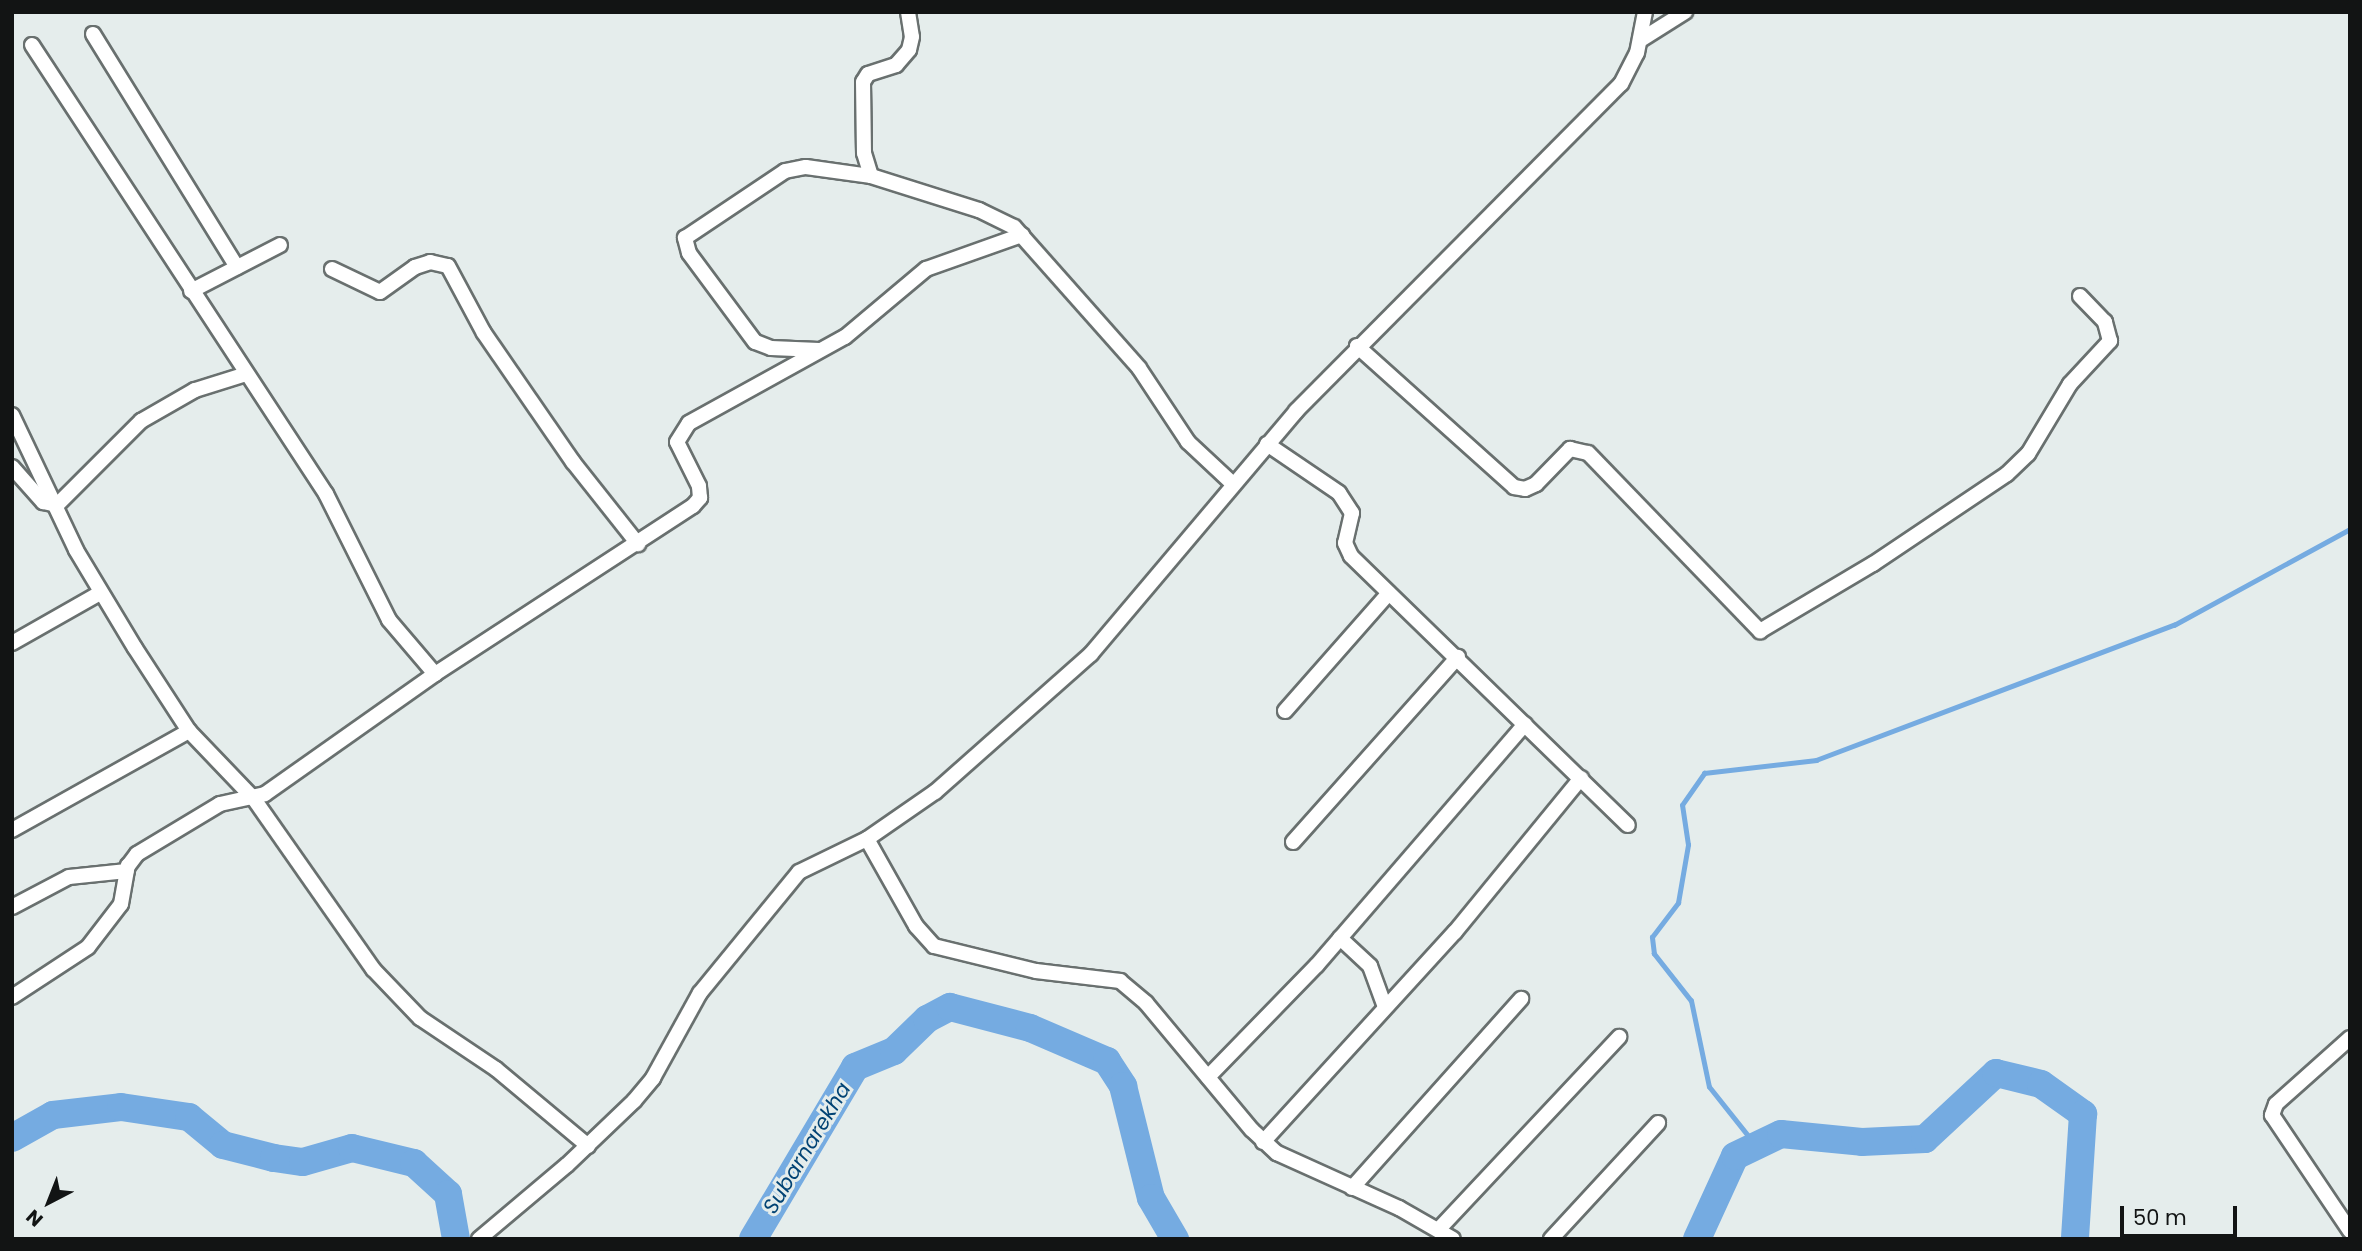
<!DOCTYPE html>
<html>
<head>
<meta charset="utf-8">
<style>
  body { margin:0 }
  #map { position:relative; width:2362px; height:1251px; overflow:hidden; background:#e5edec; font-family:Poppins,sans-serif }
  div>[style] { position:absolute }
  .stream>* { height:4.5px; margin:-2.25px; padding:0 2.25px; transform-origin:2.25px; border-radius:2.25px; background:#75abe1 }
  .river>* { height:28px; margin:-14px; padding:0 14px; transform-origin:14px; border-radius:14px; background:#75abe1 }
  .roads { filter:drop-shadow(2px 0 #69706f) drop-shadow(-2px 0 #69706f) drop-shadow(0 2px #69706f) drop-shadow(0 -2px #69706f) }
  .street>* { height:14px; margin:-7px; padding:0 7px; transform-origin:7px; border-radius:7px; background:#fff }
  span { translate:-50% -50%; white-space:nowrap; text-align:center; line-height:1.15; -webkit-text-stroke:6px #e5edec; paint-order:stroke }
  .water-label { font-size:21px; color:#024374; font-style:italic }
  .frame { position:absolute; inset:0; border:14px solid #121414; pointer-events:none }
  .north { position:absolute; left:14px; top:1167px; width:70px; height:70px; -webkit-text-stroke:5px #e5edec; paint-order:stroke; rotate:222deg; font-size:19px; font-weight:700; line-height:28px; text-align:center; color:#121414 }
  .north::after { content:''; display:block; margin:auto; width:24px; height:32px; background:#121414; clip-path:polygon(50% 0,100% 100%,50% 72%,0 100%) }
  .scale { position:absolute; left:2120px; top:1206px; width:117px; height:32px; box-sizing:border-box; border:4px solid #121414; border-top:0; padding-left:9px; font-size:21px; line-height:24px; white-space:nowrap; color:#121414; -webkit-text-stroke:5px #e5edec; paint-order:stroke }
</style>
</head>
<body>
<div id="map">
  <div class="stream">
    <i style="left:1756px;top:1146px;width:75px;rotate:-128.5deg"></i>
    <i style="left:1709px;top:1087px;width:88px;rotate:-101.8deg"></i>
    <i style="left:1691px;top:1001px;width:60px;rotate:-128.2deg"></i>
    <i style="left:1654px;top:954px;width:17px;rotate:-97deg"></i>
    <i style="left:1652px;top:937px;width:43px;rotate:-52.6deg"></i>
    <i style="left:1678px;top:903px;width:59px;rotate:-80.2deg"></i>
    <i style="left:1688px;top:845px;width:40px;rotate:-98.5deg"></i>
    <i style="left:1682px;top:805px;width:39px;rotate:-55deg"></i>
    <i style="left:1704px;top:773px;width:113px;rotate:-6.6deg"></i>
    <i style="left:1816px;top:760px;width:383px;rotate:-20.7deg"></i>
    <i style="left:2174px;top:625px;width:200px;rotate:-28.6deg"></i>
  </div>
  <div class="river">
    <i style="left:12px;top:1138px;width:47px;rotate:-29.3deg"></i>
    <i style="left:53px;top:1115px;width:68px;rotate:-6.7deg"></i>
    <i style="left:121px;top:1107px;width:69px;rotate:8.4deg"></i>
    <i style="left:189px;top:1117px;width:44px;rotate:39.5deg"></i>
    <i style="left:223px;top:1145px;width:53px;rotate:14.3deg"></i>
    <i style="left:274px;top:1158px;width:29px;rotate:8deg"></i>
    <i style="left:303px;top:1162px;width:51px;rotate:-15.9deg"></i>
    <i style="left:352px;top:1148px;width:64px;rotate:13.6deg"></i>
    <i style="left:414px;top:1163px;width:46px;rotate:42.4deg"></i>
    <i style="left:448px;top:1194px;width:46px;rotate:79.9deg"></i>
    <i style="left:753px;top:1239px;width:200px;rotate:-59.3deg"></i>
    <i style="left:855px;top:1067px;width:42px;rotate:-22.3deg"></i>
    <i style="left:894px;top:1051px;width:46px;rotate:-44.1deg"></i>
    <i style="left:927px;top:1019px;width:26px;rotate:-28deg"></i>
    <i style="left:950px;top:1007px;width:83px;rotate:14.7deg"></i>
    <i style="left:1030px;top:1028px;width:84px;rotate:23.2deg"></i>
    <i style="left:1107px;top:1061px;width:30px;rotate:57deg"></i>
    <i style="left:1123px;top:1086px;width:115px;rotate:76deg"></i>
    <i style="left:1151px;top:1198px;width:48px;rotate:59.7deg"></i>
    <i style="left:1697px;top:1239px;width:91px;rotate:-65.4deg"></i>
    <i style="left:1735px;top:1156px;width:51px;rotate:-25.6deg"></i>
    <i style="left:1781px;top:1134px;width:81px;rotate:5.6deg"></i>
    <i style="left:1862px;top:1142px;width:63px;rotate:-2.7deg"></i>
    <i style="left:1925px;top:1139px;width:97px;rotate:-42.9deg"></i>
    <i style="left:1996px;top:1073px;width:46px;rotate:13.7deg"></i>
    <i style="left:2041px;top:1084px;width:52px;rotate:35.5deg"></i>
    <i style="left:2083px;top:1114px;width:125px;rotate:93.7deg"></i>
  </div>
  <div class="roads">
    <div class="street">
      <i style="left:908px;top:12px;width:25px;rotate:81deg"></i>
      <i style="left:912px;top:37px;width:13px;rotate:103deg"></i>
      <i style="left:909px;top:50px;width:20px;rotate:131deg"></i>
      <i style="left:896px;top:65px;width:29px;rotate:162deg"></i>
      <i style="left:868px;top:74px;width:9px;rotate:122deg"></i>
      <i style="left:863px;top:82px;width:71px;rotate:89.2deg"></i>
      <i style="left:864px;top:153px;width:24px;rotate:73deg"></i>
      <i style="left:871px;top:176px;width:113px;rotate:17.5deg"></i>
      <i style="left:979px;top:210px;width:39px;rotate:26deg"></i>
      <i style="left:1014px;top:227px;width:188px;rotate:48.4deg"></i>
      <i style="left:1139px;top:368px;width:89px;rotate:56.5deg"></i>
      <i style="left:1188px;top:442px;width:62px;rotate:43deg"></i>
      <i style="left:93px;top:34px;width:274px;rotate:58.3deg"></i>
      <i style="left:1642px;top:39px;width:51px;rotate:-32.1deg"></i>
      <i style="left:32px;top:45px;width:537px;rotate:56.78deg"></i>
      <i style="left:326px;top:494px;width:141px;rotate:63.4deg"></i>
      <i style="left:389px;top:620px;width:71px;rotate:49.6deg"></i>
      <i style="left:332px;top:269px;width:53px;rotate:25.6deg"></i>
      <i style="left:380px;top:292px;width:43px;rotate:-35.5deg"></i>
      <i style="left:415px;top:267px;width:16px;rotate:-18deg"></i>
      <i style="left:430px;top:262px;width:18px;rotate:13deg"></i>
      <i style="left:448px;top:266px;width:76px;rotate:61.8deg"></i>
      <i style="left:484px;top:333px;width:157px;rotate:55.4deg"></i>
      <i style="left:573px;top:462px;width:105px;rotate:51.6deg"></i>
      <i style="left:191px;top:291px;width:100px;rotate:-27.3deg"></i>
      <i style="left:1357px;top:346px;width:211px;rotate:41.9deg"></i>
      <i style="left:1514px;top:487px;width:11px;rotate:10deg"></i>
      <i style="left:1525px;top:489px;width:12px;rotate:-24deg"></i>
      <i style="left:1536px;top:484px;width:49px;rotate:-45.8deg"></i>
      <i style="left:1570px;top:449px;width:18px;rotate:13deg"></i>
      <i style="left:1588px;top:453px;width:248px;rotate:46deg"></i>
      <i style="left:1760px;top:631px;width:131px;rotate:-30.7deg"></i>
      <i style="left:1873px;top:564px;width:161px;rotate:-33.9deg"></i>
      <i style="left:2007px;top:474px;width:29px;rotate:-44deg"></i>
      <i style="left:2028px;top:454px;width:82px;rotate:-59deg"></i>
      <i style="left:2070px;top:384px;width:59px;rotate:-47.1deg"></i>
      <i style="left:2110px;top:341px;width:20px;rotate:-105deg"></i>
      <i style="left:2105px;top:322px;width:36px;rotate:-134deg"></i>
      <i style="left:819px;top:350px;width:48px;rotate:-177.6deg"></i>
      <i style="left:771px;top:348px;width:17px;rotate:-159deg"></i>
      <i style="left:755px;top:342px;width:111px;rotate:-126.6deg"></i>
      <i style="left:689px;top:253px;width:16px;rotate:-105deg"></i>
      <i style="left:685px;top:238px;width:120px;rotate:-33.8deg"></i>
      <i style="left:785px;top:171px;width:21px;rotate:-11deg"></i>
      <i style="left:806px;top:167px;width:66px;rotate:7.9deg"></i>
      <i style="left:12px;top:415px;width:149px;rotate:64.6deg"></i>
      <i style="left:76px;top:550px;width:114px;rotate:59deg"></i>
      <i style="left:135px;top:648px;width:99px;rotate:57deg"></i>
      <i style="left:189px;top:731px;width:94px;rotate:46.3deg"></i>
      <i style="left:254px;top:799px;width:208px;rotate:55deg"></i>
      <i style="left:373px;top:969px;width:68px;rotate:46.2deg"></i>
      <i style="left:420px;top:1018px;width:92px;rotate:33.9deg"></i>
      <i style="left:496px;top:1069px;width:120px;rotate:39.9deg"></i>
      <i style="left:1267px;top:444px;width:87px;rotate:34.2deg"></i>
      <i style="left:1339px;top:493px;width:24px;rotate:57deg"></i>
      <i style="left:1352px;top:513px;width:31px;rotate:103deg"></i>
      <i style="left:1345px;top:543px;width:14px;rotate:65deg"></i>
      <i style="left:1351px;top:556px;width:386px;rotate:44.2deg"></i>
      <i style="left:12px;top:467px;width:47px;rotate:48.5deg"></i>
      <i style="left:43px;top:502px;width:14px;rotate:12deg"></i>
      <i style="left:57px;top:505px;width:119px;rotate:-45deg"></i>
      <i style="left:141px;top:421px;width:62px;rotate:-29.9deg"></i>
      <i style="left:195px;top:390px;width:53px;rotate:-17.4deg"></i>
      <i style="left:12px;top:643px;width:101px;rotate:-29.6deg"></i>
      <i style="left:1285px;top:711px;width:157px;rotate:-48.6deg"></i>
      <i style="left:12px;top:830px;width:203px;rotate:-29.2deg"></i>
      <i style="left:867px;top:839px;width:100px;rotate:60.6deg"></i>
      <i style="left:916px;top:926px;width:27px;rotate:48deg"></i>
      <i style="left:934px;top:946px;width:105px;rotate:13.8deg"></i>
      <i style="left:1036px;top:971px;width:85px;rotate:6.8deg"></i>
      <i style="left:1120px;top:981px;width:34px;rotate:40deg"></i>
      <i style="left:1146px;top:1003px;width:165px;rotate:50.2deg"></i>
      <i style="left:1252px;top:1130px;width:34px;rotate:43deg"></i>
      <i style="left:1277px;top:1153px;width:134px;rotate:24.3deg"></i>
      <i style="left:1399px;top:1208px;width:62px;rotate:29.9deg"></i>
      <i style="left:1293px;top:842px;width:248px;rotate:-48.3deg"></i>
      <i style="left:12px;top:907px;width:64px;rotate:-27.8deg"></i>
      <i style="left:69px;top:877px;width:58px;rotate:-5.9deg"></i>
      <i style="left:1340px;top:938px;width:41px;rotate:43deg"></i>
      <i style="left:1370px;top:966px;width:44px;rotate:69.9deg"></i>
      <i style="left:12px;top:997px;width:91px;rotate:-33.3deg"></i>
      <i style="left:88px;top:947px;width:54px;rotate:-52.5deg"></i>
      <i style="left:121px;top:904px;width:39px;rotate:-80deg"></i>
      <i style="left:128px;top:866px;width:15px;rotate:-53deg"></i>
      <i style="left:137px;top:854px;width:97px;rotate:-31.1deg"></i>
      <i style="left:220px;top:804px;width:46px;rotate:-12.5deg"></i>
      <i style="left:265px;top:794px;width:208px;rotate:-35.2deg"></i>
      <i style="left:435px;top:674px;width:308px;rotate:-33.1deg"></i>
      <i style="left:693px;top:506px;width:11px;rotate:-49deg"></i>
      <i style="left:700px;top:498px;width:12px;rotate:-95deg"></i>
      <i style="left:699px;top:486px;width:49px;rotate:-116.6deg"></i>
      <i style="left:677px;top:442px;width:22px;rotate:-58deg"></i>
      <i style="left:689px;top:423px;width:178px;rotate:-28.9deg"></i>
      <i style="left:845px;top:337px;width:106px;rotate:-40deg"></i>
      <i style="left:926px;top:269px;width:102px;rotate:-19.5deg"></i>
      <i style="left:2350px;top:1038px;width:99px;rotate:138.3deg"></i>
      <i style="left:2276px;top:1104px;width:12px;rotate:110deg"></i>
      <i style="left:2272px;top:1115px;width:140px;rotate:56.1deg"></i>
      <i style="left:1208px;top:1077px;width:156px;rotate:-45.8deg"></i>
      <i style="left:1317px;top:965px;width:318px;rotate:-49.2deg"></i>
      <i style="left:1263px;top:1142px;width:285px;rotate:-47.6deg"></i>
      <i style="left:1455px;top:932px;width:199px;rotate:-50.7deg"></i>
      <i style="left:1352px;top:1188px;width:254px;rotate:-48.2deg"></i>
      <i style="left:1438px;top:1230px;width:265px;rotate:-46.8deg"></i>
      <i style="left:479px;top:1239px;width:115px;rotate:-40.1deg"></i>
      <i style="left:567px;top:1165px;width:93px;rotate:-43.7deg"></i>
      <i style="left:634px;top:1101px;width:30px;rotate:-50deg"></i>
      <i style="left:653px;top:1078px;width:97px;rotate:-61.1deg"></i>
      <i style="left:700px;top:993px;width:156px;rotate:-50.7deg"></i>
      <i style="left:799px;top:872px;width:76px;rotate:-25.9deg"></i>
      <i style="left:867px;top:839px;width:83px;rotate:-34.7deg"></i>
      <i style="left:935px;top:792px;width:208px;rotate:-41.5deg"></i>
      <i style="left:1091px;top:654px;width:318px;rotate:-49.8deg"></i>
      <i style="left:1296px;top:411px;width:461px;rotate:-45.2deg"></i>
      <i style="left:1621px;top:84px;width:35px;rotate:-63deg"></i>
      <i style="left:1637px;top:53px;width:42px;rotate:-79deg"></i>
      <i style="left:1551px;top:1239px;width:158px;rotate:-47.3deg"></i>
    </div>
  </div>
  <div class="water-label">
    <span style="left:807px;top:1148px;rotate:-59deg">Subarnarekha</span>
  </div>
  <div class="frame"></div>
  <div class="north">N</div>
  <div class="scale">50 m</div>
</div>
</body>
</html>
